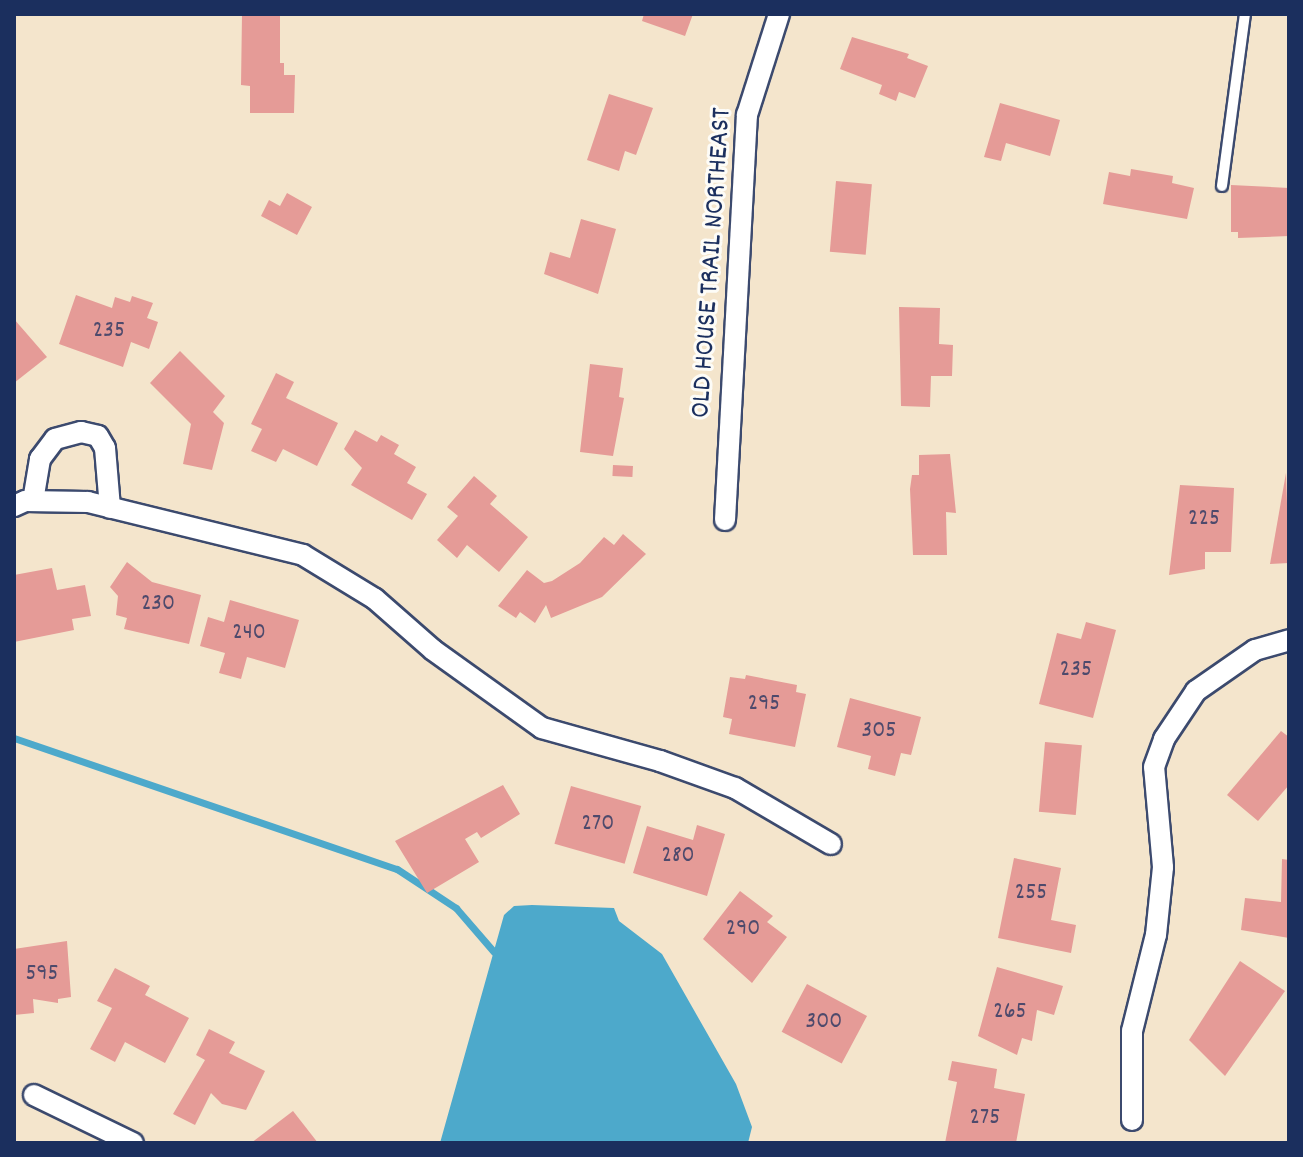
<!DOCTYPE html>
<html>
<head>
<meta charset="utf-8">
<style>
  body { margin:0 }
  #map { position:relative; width:1303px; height:1157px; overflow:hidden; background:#f4e5cc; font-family:Dekko,sans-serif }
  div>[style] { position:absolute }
  .water>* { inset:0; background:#4da9cb }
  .stream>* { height:7px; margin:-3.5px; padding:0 3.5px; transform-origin:3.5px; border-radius:3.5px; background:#4da9cb }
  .building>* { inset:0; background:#e59b97; transform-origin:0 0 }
  .roads { filter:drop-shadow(2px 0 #3c4a6e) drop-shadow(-2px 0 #3c4a6e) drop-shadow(0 2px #3c4a6e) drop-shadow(0 -2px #3c4a6e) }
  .service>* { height:10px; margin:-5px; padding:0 5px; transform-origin:5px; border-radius:5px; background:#fff }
  .minor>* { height:20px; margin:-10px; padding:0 10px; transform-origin:10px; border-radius:10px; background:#fff }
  span { translate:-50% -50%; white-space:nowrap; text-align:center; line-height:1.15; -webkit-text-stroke:6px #fdfcf7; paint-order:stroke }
  .number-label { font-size:24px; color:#4e4a6c }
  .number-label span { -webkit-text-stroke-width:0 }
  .street-label { font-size:28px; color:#1b2f5e }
  .frame { position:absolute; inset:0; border:16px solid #1b2f5e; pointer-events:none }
</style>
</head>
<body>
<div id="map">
  <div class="water">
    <i style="clip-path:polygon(532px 905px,614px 908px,619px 921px,662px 954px,736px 1084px,752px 1127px,748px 1143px,440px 1143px,504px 915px,514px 906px)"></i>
  </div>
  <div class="stream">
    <i style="left:14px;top:738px;width:405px;rotate:18.9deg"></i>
    <i style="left:397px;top:869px;width:71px;rotate:33.5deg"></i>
    <i style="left:456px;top:908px;width:58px;rotate:49.2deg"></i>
  </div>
  <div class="building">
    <i style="clip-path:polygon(242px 14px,280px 14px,280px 63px,284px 63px,284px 75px,295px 75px,294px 113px,250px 113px,250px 86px,241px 85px)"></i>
    <i style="clip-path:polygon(644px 14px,693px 14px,685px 36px,642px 21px)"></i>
    <i style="clip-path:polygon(852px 37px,909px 54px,907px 58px,928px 66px,915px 98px,899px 92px,896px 101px,879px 94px,882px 85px,840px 69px)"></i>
    <i style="clip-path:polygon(609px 94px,653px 108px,636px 155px,625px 151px,619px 171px,587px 160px)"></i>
    <i style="clip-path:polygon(1000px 103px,1060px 120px,1050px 156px,1006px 143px,1001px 161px,984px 157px)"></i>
    <i style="clip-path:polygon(1131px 169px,1173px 176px,1172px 183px,1194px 188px,1187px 219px,1103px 204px,1109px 172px,1130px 176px)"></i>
    <i style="left:836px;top:181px;width:36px;height:71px;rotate:5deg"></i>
    <i style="clip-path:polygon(1231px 185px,1289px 188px,1289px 236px,1238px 238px,1238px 232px,1231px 232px)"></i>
    <i style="clip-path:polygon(287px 193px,312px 207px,297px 235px,261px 216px,269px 200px,280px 206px)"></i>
    <i style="clip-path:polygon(581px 219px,616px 229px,598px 294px,544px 274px,550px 252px,570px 258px)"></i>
    <i style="clip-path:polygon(76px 295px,112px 308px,115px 297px,130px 302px,132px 296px,153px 303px,147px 318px,158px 322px,149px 349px,131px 342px,123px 367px,59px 344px)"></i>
    <i style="clip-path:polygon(899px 307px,940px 308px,939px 344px,953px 345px,952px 376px,931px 376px,930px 407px,901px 406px)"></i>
    <i style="clip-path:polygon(14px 319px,47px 357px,14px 383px)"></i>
    <i style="clip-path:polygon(180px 351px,225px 396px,213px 412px,224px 423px,212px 470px,183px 464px,191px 424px,150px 383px)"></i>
    <i style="clip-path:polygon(590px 364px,623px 368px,619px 397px,624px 398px,613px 456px,580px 452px)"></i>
    <i style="clip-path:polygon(276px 373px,294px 382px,286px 398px,338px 423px,317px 466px,283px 449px,276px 462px,251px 451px,262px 429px,251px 424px)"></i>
    <i style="clip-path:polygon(355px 430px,377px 442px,381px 435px,399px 445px,394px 454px,416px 467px,407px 483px,427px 494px,412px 520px,351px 485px,362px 468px,344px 449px)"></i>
    <i style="clip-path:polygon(950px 454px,956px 513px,946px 512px,947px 555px,913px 555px,910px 489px,912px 475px,919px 475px,919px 455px)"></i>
    <i style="left:613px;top:465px;width:20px;height:11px;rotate:3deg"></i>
    <i style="clip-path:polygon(1286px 473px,1289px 563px,1270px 564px)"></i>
    <i style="clip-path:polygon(474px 476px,497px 496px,490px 504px,528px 537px,499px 572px,467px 545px,457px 558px,437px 540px,458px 516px,447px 507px)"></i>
    <i style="clip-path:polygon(1180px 485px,1234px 488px,1231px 552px,1205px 552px,1205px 569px,1169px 575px)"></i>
    <i style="clip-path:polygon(623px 534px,646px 554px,602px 597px,551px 618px,546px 605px,535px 623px,520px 612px,516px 618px,498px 606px,527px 570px,544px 583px,552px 581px,580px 563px,604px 537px,614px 545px)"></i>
    <i style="clip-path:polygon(127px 562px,152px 582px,201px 595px,189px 644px,124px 629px,127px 618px,116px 615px,118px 596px,110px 587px)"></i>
    <i style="clip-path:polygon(52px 568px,57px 590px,85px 585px,91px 616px,72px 619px,74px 630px,14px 642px,14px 575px)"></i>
    <i style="clip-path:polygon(230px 600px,299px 620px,285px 668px,247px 657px,241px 679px,219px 673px,225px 653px,200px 646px,208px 617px,224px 622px)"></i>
    <i style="clip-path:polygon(1086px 622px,1116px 630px,1093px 718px,1039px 704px,1057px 633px,1081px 639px)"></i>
    <i style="clip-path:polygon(746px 675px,797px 685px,796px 692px,806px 694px,795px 747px,729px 734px,732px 719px,723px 717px,730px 677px,745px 679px)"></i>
    <i style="clip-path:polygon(850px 698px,921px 717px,911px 755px,901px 753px,895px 776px,868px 769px,871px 756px,837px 747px)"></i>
    <i style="clip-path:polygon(1281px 731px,1289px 737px,1289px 785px,1258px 821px,1227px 795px)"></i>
    <i style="left:1045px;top:742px;width:37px;height:70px;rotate:5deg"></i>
    <i style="clip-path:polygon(503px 785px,520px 814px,481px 838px,477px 832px,465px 839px,479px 862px,427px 893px,395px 841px)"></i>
    <i style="left:571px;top:786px;width:73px;height:60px;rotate:16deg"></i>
    <i style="clip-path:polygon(697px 825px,725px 834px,707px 896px,633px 873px,647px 826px,693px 840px)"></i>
    <i style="clip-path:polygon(1014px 858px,1061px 868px,1051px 920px,1076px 925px,1071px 953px,998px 938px)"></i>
    <i style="clip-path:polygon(1282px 859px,1289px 860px,1289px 938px,1241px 930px,1245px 898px,1281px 902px)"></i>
    <i style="clip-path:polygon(740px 891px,773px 916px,767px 922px,787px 937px,752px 983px,703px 939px)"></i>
    <i style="clip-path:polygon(67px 941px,71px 997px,58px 999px,58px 1003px,33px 999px,34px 1013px,14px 1015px,14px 949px)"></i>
    <i style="clip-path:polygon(1240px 961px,1285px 991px,1225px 1076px,1189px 1040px)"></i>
    <i style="clip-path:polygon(997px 967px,1063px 986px,1054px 1015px,1037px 1010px,1032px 1041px,1022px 1038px,1017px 1055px,978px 1036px)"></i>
    <i style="clip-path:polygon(115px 968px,150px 986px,145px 995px,189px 1018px,165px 1063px,125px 1042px,115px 1062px,90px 1049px,112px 1008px,97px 1001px)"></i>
    <i style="left:807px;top:984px;width:68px;height:54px;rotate:28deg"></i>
    <i style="clip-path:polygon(209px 1029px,235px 1042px,229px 1053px,265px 1071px,246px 1110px,222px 1104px,211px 1093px,195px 1125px,173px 1114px,205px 1060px,196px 1055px)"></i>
    <i style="clip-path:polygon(952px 1061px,997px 1069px,994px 1088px,1025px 1094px,1016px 1143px,945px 1143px,957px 1082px,948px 1080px)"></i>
    <i style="clip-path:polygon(293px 1111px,318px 1143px,251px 1143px)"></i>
  </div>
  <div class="roads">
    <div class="service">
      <i style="left:1222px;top:186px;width:174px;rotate:-82.4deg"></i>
    </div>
    <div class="minor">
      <i style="left:33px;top:501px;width:43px;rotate:-80.5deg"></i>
      <i style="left:40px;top:459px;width:25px;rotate:-53deg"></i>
      <i style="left:55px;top:439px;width:27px;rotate:-15deg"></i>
      <i style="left:81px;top:432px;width:17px;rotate:13deg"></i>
      <i style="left:98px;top:436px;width:14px;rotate:60deg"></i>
      <i style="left:105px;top:448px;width:60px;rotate:85.2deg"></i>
      <i style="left:14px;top:506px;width:12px;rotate:-24deg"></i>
      <i style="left:25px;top:501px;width:63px;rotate:0.9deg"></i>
      <i style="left:88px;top:502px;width:221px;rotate:13.8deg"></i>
      <i style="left:303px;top:555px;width:84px;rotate:31.4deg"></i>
      <i style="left:375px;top:599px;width:77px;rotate:41.3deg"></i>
      <i style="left:433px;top:650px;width:134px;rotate:35.6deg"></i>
      <i style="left:542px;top:728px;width:123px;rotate:15.6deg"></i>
      <i style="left:660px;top:761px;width:80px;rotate:19.8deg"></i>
      <i style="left:735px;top:788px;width:111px;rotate:30.3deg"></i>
      <i style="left:725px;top:520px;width:406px;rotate:-86.9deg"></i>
      <i style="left:747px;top:115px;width:106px;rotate:-72.4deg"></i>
      <i style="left:34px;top:1095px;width:110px;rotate:25.9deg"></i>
      <i style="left:1132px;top:1120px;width:89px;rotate:-90deg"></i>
      <i style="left:1132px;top:1031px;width:99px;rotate:-76deg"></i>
      <i style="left:1156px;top:935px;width:68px;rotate:-84.1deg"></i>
      <i style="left:1163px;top:867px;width:100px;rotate:-95.1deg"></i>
      <i style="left:1154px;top:767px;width:30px;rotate:-70deg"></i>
      <i style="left:1164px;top:739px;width:58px;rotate:-56.3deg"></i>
      <i style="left:1196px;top:691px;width:72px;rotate:-34.8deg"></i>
      <i style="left:1255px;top:650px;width:35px;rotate:-16deg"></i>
    </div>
  </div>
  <div class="number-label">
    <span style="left:109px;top:332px">235</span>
    <span style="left:1204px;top:520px">225</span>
    <span style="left:158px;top:605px">230</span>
    <span style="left:249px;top:634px">240</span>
    <span style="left:1076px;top:671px">235</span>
    <span style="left:764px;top:705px">295</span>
    <span style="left:879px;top:732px">305</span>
    <span style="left:598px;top:825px">270</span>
    <span style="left:678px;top:857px">280</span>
    <span style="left:1031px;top:894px">255</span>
    <span style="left:743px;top:930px">290</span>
    <span style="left:42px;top:975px">595</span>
    <span style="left:1010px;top:1013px">265</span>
    <span style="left:824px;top:1023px">300</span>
    <span style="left:985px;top:1119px">275</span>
  </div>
  <div class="street-label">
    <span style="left:713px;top:263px;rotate:-86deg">OLD HOUSE TRAIL NORTHEAST</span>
  </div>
  <div class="frame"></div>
</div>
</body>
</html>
